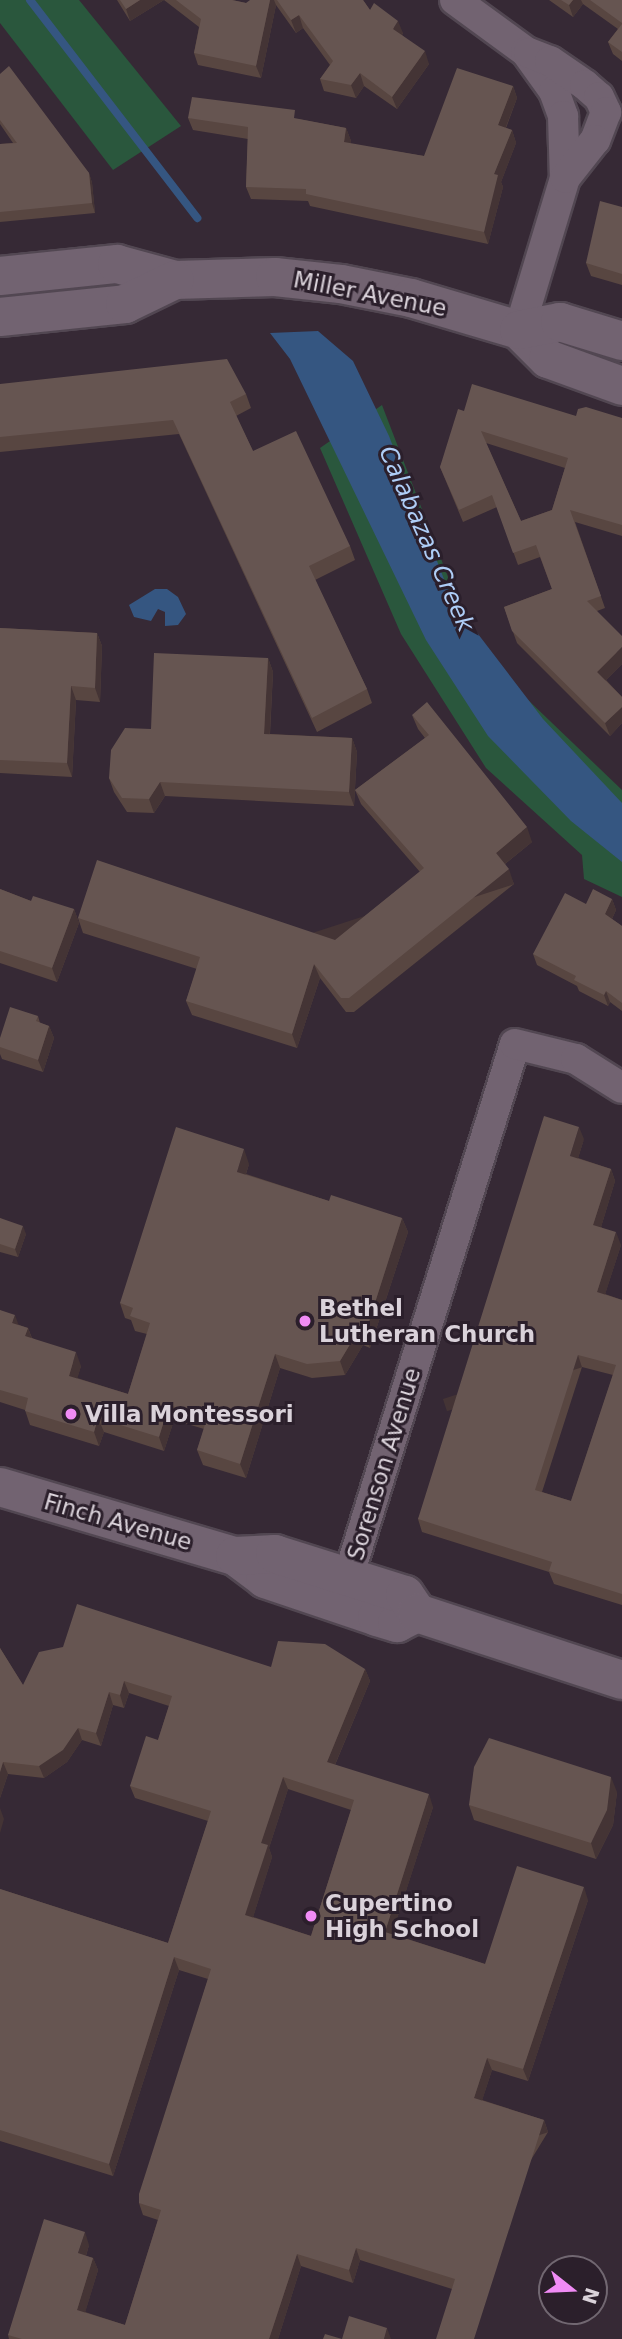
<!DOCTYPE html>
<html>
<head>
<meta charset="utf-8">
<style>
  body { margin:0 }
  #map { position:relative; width:622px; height:2339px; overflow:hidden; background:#362935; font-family:"DejaVu Sans",sans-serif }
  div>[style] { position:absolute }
  .green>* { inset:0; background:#2a573d }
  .water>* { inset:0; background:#355681 }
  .stream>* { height:8px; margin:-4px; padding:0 4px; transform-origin:4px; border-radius:4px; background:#355681 }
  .roads { filter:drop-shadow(2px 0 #524752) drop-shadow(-2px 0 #524752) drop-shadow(0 2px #524752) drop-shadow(0 -2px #524752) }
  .street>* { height:30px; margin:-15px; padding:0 15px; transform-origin:15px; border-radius:15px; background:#726371 }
  .secondary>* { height:38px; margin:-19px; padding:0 19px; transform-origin:19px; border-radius:19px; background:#726371 }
  .wall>* { inset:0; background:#584641 }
  .shaded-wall>* { inset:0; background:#443435; transform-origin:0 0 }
  .building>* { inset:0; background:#665551 }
  .dots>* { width:19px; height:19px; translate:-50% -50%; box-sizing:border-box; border:4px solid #2b1f2b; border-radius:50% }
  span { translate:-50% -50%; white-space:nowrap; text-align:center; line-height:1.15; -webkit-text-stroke:6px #2b1f2b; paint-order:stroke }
  .street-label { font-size:23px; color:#dad2da }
  .poi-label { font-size:23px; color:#dad2da; font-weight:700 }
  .left { translate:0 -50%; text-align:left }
  .water-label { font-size:24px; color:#aecdf6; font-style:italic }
  .north { position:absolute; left:538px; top:2255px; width:70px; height:70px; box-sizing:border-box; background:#2b1f2b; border:2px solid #716771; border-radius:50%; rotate:108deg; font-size:19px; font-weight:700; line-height:28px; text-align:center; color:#dad2da }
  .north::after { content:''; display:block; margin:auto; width:24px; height:32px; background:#f08bf5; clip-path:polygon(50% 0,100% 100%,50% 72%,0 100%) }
</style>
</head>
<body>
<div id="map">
  <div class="green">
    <i style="clip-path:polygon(0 0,79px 0,181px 126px,113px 170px,0 23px)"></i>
    <i style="clip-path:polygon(382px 405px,476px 650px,622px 790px,622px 897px,584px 879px,582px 855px,486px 768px,401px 634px,320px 448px)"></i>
  </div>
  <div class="water">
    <i style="clip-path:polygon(318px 331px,353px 361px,389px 436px,452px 600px,543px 719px,622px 803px,622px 862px,571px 821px,488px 736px,426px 640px,290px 359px,270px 333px)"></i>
    <i style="clip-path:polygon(155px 589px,167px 589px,178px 597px,186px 614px,178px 625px,165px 626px,165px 612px,158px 609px,151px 621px,134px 617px,129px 605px)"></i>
  </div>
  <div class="stream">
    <i style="left:30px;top:0;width:275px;rotate:52.5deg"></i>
  </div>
  <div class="roads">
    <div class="street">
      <i style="left:455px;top:0;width:88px;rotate:36.2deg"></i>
      <i style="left:526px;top:52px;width:48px;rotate:54.3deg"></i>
      <i style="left:554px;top:91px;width:27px;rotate:70deg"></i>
      <i style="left:563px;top:116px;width:62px;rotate:88.2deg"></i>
      <i style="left:565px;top:178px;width:159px;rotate:106.8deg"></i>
      <i style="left:529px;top:53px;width:22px;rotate:21deg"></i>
      <i style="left:550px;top:61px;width:42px;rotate:34.4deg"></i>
      <i style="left:585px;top:85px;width:18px;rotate:41deg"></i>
      <i style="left:599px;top:97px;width:17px;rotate:65deg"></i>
      <i style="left:606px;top:112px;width:30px;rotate:111deg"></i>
      <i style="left:595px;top:140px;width:48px;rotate:128.3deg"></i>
      <i style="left:342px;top:1597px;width:579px;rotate:-72.63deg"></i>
      <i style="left:515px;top:1044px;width:63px;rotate:13.8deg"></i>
      <i style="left:576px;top:1059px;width:54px;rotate:32.2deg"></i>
    </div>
    <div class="secondary">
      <i style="left:0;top:276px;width:118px;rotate:-5.9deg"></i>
      <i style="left:117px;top:264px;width:60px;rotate:15.4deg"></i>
      <i style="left:175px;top:280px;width:100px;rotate:-1.7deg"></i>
      <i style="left:275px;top:277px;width:66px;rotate:6.1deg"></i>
      <i style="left:341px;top:284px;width:71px;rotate:11.3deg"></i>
      <i style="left:411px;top:298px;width:113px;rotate:16.5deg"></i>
      <i style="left:519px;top:330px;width:41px;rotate:45deg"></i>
      <i style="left:548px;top:359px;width:79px;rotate:20deg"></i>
      <i style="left:0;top:317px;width:126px;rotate:-5.9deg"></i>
      <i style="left:125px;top:304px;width:55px;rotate:-25.6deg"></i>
      <i style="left:519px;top:330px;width:42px;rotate:-11deg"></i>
      <i style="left:560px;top:322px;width:65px;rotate:17deg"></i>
      <i style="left:0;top:1487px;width:245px;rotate:16.4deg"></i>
      <i style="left:235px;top:1556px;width:38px;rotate:37deg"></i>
      <i style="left:265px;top:1579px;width:118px;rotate:18.7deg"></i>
      <i style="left:377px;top:1617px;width:21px;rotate:17deg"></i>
      <i style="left:397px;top:1623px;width:22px;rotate:-27deg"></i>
      <i style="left:235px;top:1556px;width:40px;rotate:-2.9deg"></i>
      <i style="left:275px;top:1554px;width:136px;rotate:17.5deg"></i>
      <i style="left:405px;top:1595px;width:22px;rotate:56deg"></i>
      <i style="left:417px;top:1613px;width:216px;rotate:18.1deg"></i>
    </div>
  </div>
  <div class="wall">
    <i style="clip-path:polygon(117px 0,232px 0,246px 3px,270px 0,363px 0,370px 10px,403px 33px,402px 35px,429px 64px,397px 109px,364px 86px,356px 98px,324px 91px,320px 79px,330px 65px,303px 28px,296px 33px,276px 5px,261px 78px,198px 65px,194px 53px,199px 27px,164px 0,130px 21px)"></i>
    <i style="clip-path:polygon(549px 0,622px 0,622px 61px,613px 54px,608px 42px,618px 29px,583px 4px,573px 17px)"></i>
    <i style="clip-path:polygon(0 74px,89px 173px,92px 183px,95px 213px,0 222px,0 144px,13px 143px,0 124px)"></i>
    <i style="clip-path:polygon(513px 86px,517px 98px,506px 128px,512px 130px,516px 143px,501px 182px,503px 187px,488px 244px,310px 206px,308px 201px,251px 199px,246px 187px,248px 139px,193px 130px,188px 118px,298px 119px,346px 128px,351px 141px,350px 144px,424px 156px)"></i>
    <i style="clip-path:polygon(622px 207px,622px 285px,591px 276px,586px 263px)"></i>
    <i style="clip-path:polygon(0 384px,246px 394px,251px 408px,236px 416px,253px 451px,350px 546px,355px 560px,315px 580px,367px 689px,372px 703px,317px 732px,179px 434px,0 452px)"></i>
    <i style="clip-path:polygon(evenodd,464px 411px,622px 418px,622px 536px,575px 522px,605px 608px,597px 611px,622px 664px,606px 680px,622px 697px,622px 723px,610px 736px,517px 643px,504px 607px,552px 589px,540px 557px,518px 565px,497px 507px,463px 522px,440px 467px,464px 411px,486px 443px,565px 468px,552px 510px,521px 521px,486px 443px)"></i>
    <i style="clip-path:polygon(0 628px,97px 633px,102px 646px,100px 702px,76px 700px,72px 777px,0 773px)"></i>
    <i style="clip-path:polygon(268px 658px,273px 672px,270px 734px,352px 738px,357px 752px,354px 806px,165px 796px,154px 813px,127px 812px,114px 792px,109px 778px,151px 729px)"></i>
    <i style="clip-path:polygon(412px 715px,532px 842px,505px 864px,514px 884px,354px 1012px,346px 1012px,320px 978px,297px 1048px,192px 1015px,186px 1001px,197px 969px,83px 933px,78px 918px,335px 940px,420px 872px,361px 804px,355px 790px,425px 738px,418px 729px)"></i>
    <i style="clip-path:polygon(0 889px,31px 901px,74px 909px,79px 923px,57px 982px,0 963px)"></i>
    <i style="clip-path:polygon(612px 899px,616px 910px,612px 919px,622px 926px,622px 1011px,610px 1002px,608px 1006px,579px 991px,577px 986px,537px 965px,533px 954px,586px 904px)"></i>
    <i style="clip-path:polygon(38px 1016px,40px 1023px,49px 1026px,54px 1038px,43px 1072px,2px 1059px,0 1054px,0 1038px)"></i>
    <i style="clip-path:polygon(evenodd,584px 1139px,578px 1158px,611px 1169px,615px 1181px,601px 1227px,621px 1245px,605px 1294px,622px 1300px,622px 1605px,554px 1584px,549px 1572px,422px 1532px,418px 1519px,584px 1139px,582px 1367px,613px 1375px,571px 1501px,542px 1492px,582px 1367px)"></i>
    <i style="clip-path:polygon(249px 1164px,246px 1174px,329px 1201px,402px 1218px,408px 1232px,370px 1348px,363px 1345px,345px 1375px,312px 1378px,280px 1368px,246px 1478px,203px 1465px,197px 1450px,204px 1429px,174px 1420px,164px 1451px,104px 1432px,99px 1446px,30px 1425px,25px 1410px,0 1402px,0 1310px,19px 1325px,28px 1328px,32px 1338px,81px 1366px,77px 1378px,128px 1394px,147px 1334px,135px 1331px,131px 1320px,125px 1318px,120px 1303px)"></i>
    <i style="clip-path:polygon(0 1218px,26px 1234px,18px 1257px,0 1252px)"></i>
    <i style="clip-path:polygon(evenodd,0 1648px,23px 1685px,271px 1667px,365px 1669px,370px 1681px,335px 1765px,433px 1807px,392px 1934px,485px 1964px,588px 1900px,528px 2081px,492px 2070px,482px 2100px,544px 2120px,548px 2132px,452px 2289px,360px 2260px,353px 2283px,301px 2266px,278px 2339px,9px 2339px,8px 2335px,89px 2245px,86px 2256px,93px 2258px,98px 2270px,85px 2312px,125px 2325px,158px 2220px,143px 2215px,139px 2203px,208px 1979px,179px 1970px,113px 2176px,0 2141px,0 1889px,168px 1943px,208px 1821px,135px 1798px,130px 1786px,158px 1740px,169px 1706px,129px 1693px,124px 1708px,113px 1705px,101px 1746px,82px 1740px,67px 1762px,44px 1778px,8px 1774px,0 1798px,0 1648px,288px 1789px,351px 1810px,311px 1936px,253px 1917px,272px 1857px,269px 1848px,288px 1789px)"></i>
    <i style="clip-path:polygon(617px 1792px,613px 1825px,596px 1859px,474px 1820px,469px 1805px)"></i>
  </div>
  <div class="shaded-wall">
    <i style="clip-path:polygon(140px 0,164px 0,130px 21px,126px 9px)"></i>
    <i style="clip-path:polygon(270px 0,274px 0,276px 5px,261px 78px,256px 66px)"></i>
    <i style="clip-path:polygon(573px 0,581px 0,583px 4px,573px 17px,569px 5px)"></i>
    <i style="clip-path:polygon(299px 15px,303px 28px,296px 33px,291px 20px)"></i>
    <i style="clip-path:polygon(398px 21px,403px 33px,397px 41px,393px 29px)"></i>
    <i style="clip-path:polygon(425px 51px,429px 64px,397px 109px,392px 97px)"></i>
    <i style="clip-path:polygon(360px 73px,364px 86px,356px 98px,351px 85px)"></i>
    <i style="clip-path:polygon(513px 86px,517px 98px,502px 137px,498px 125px)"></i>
    <i style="clip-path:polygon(346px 128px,351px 141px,348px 155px,344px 142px)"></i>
    <i style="clip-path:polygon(512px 130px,516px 143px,501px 182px,503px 187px,488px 244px,484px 232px,494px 174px)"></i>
    <i style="clip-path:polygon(89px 173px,92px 183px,95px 213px,92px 203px)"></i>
    <i style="clip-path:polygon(97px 633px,102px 646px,100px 702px,95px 688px)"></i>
    <i style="clip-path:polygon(622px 647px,622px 664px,602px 684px,597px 672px)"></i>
    <i style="clip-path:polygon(268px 658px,273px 672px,269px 748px,264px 734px)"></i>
    <i style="clip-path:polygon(71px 686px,76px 700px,72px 777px,67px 763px)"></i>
    <i style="clip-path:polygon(622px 707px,622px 723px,610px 736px,605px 723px)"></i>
    <i style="clip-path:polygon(352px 738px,357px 752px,354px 806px,349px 792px)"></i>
    <i style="clip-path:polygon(160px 782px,165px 796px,154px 813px,149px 799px)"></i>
    <i style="clip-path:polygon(527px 827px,532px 842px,501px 867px,496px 853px)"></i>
    <i style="left:509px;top:869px;width:16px;height:206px;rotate:72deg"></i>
    <i style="clip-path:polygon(612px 899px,616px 910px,609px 925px,605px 914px)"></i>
    <i style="clip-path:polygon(74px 909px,79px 923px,57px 982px,52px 968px)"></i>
    <i style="clip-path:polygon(314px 964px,320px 978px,297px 1048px,292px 1034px)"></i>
    <i style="clip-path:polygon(606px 991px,610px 1002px,608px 1006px,604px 995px)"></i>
    <i style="clip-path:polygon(49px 1026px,54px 1038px,43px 1072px,38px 1060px)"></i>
    <i style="clip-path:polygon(579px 1127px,584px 1139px,575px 1168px,570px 1156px)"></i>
    <i style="clip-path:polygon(244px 1149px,249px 1164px,242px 1186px,237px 1172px)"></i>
    <i style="clip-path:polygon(611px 1169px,615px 1181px,598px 1237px,593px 1225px)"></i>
    <i style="clip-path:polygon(402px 1218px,408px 1232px,370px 1348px,365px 1334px)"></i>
    <i style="clip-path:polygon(23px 1226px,26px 1234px,18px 1257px,15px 1249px)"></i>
    <i style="clip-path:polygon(616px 1232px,621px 1245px,602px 1304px,597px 1292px)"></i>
    <i style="clip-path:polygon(15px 1315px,20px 1329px,12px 1323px)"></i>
    <i style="clip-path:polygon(28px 1328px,33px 1342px,25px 1336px)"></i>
    <i style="clip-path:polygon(358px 1331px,363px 1345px,345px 1375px,340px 1361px)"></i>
    <i style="clip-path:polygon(76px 1352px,81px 1366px,74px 1390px,69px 1376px)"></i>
    <i style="clip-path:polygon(275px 1354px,280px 1368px,246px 1478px,240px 1464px)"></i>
    <i style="left:578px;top:1355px;width:13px;height:142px;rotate:72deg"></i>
    <i style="clip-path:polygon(169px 1405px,174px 1420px,164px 1451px,159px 1437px)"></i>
    <i style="clip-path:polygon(98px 1418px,104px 1432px,99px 1446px,94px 1432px)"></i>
    <i style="clip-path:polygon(365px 1669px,370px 1681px,331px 1774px,327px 1762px)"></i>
    <i style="clip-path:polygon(124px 1681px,129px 1693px,124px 1708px,120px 1695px)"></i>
    <i style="clip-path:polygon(109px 1692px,113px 1705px,101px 1746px,96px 1733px)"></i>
    <i style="clip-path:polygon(78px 1728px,82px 1740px,67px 1762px,44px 1778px,39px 1766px)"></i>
    <i style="clip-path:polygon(3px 1762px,8px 1774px,0 1798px,0 1772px)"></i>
    <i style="clip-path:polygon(283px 1777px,288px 1789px,269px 1848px,272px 1857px,250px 1927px,245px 1915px,261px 1843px)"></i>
    <i style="clip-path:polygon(611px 1777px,617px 1792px,613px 1825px,596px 1859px,591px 1843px)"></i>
    <i style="clip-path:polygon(429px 1794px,433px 1807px,389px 1944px,385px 1932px)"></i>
    <i style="clip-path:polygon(0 1808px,4px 1819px,0 1833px)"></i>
    <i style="clip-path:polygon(584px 1887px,588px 1900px,528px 2081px,523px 2069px)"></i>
    <i style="clip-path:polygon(174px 1957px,179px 1970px,113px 2176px,109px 2164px)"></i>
    <i style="clip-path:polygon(487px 2058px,492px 2070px,479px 2110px,474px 2098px)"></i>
    <i style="left:544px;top:2120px;width:13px;height:230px;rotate:72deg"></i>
    <i style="clip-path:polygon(85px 2232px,89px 2245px,83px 2266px,78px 2253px)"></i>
    <i style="clip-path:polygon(356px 2248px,360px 2260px,353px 2283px,349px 2270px)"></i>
    <i style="clip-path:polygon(297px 2254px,301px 2266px,278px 2339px,269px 2339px)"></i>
    <i style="clip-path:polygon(93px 2258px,98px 2270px,82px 2323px,77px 2310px)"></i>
    <i style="clip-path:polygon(387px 2328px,391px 2339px,384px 2339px)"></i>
  </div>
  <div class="building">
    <i style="clip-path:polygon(120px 0,140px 0,126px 9px)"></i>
    <i style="clip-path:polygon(176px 0,232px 0,246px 3px,250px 0,270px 0,256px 66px,194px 53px,201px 19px)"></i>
    <i style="clip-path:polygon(277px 0,363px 0,370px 10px,374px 3px,398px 21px,393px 29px,425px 51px,392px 97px,360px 73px,351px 85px,320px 79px,333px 61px,299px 15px,291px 20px)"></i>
    <i style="clip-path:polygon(561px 0,573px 0,569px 5px)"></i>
    <i style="clip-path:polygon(590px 0,622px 0,622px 23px)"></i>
    <i style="clip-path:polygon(622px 24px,622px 52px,608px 42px)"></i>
    <i style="clip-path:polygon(9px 66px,89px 173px,92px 203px,0 212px,0 144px,17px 143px,0 120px,0 74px)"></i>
    <i style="clip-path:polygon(457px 68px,513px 86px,498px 125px,512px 130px,494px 174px,498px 175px,484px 232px,306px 194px,306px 189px,246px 187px,248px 127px,188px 118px,192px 97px,295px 110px,294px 118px,346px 128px,344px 142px,424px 156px)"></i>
    <i style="clip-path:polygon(600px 201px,622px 207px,622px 274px,586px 263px)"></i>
    <i style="clip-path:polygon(227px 359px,246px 394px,230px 402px,253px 451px,296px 431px,350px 546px,309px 566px,367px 689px,312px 718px,173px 420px,0 437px,0 384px)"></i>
    <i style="clip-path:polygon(evenodd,472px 384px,576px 416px,578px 409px,586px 407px,622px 418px,622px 525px,570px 510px,601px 596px,587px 601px,622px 636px,622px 647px,597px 672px,622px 697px,622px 707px,605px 723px,512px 631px,504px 607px,552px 589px,536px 545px,513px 553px,492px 495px,459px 510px,440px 467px,458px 409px,464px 411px,472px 384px,481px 431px,568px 458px,552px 510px,521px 521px,481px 431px)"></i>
    <i style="clip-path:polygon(0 628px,97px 633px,95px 688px,71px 686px,67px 763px,0 760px)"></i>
    <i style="clip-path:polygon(154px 653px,268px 658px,264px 734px,352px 738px,349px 792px,160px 782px,149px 799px,122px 798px,109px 778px,111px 750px,125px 728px,151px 729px)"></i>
    <i style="clip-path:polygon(427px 702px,527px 827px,496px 853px,509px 869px,349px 998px,341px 998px,314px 964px,292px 1034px,186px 1001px,200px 957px,78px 918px,97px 860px,335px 940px,424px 868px,355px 790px,429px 735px,412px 715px)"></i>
    <i style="clip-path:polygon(0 889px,31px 901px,33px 896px,74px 909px,52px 968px,0 951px)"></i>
    <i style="clip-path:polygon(593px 889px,612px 899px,605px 914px,622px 926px,622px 1003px,606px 991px,604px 995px,574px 980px,576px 976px,533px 954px,565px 893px,586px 904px)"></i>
    <i style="clip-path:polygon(10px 1007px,38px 1016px,36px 1021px,49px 1026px,38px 1060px,0 1047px,0 1038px)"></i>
    <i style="clip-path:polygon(evenodd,544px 1116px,579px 1127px,570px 1156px,611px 1169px,593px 1225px,616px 1232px,597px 1292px,622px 1300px,622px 1594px,549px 1571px,552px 1562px,418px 1519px,544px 1116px,578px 1355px,616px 1365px,571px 1501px,535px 1490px,578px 1355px)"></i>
    <i style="clip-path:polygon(176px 1127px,244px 1149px,237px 1172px,329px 1201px,331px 1195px,402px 1218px,365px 1334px,358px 1331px,340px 1361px,307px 1364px,275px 1354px,240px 1464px,197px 1450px,207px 1418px,169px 1405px,159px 1437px,98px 1418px,94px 1432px,25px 1411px,28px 1398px,0 1390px,0 1310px,15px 1315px,12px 1323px,28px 1328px,25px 1336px,76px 1352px,69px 1376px,128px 1394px,150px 1323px,130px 1316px,133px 1308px,120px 1303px)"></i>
    <i style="clip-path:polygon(0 1218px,23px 1226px,15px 1249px,0 1244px)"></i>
    <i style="clip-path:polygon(evenodd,77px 1604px,271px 1667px,278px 1641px,325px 1644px,365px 1669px,327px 1762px,429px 1794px,385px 1932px,485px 1964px,517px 1866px,584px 1887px,523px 2069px,487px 2058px,474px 2098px,544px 2120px,474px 2339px,436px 2339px,455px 2279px,356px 2248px,349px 2270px,297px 2254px,269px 2339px,22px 2339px,8px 2335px,44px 2219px,85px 2232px,78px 2253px,93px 2258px,77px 2310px,125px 2325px,161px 2210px,139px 2203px,139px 2194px,211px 1969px,174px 1957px,109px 2164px,0 2130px,0 1889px,168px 1943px,211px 1811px,130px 1786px,146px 1736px,158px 1740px,172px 1696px,124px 1681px,120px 1695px,109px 1692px,96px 1733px,78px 1728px,63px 1750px,39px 1766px,3px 1762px,0 1772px,0 1648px,23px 1685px,39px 1652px,63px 1647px,77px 1604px,283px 1777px,354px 1800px,311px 1936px,245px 1915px,268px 1845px,261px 1843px,283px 1777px)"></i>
    <i style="clip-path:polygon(489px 1738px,611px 1777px,607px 1810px,591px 1843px,469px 1805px,474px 1767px)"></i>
    <i style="clip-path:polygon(349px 2316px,387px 2328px,384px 2339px,342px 2339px)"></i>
    <i style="clip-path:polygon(325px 2334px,342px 2339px,323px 2339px)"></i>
  </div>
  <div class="dots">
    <i style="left:305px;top:1321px;background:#f08bf5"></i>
    <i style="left:71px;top:1414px;background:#f08bf5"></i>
    <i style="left:311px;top:1916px;background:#f08bf5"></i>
  </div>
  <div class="street-label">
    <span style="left:370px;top:294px;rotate:11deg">Miller Avenue</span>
    <span style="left:384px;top:1464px;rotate:-73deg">Sorenson Avenue</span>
    <span style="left:118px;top:1522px;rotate:16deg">Finch Avenue</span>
  </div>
  <div class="poi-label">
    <span class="left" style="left:319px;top:1321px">Bethel<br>Lutheran Church</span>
    <span class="left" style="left:85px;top:1414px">Villa Montessori</span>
    <span class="left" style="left:325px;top:1916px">Cupertino<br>High School</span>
  </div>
  <div class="water-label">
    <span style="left:426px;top:539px;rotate:66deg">Calabazas Creek</span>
  </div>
  <div class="north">N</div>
</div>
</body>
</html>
